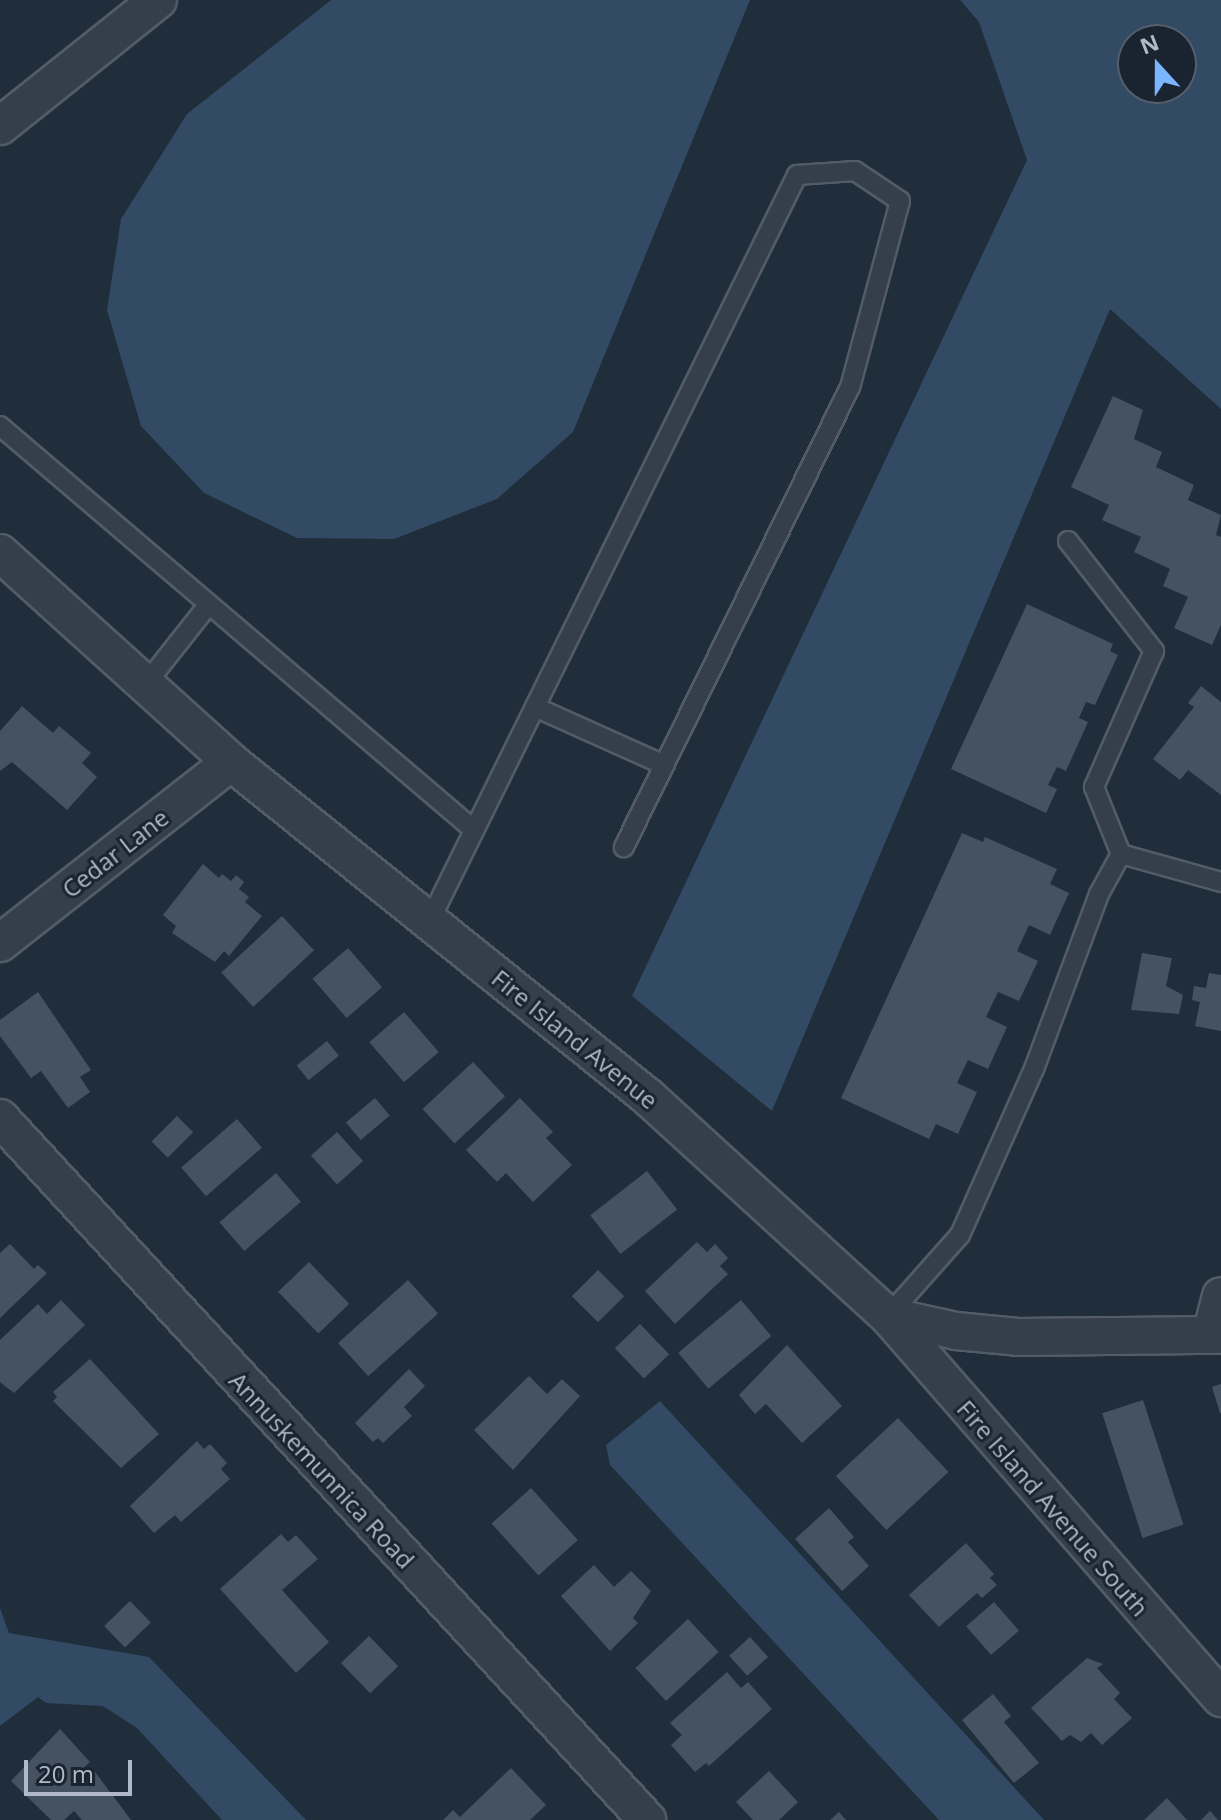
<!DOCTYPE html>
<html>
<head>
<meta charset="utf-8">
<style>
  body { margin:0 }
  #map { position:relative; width:1221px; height:1820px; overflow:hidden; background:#202d3b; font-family:"Open Sans",sans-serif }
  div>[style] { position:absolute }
  .water>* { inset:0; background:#324a64 }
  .building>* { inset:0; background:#445262; transform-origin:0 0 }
  .roads { filter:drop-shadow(2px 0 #525c69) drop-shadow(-2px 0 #525c69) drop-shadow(0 2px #525c69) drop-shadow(0 -2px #525c69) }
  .lane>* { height:18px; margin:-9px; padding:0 9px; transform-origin:9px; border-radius:9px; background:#343f4b }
  .street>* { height:36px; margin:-18px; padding:0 18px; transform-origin:18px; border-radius:18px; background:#343f4b }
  span { translate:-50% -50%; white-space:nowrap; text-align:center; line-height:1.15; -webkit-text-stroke:6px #192430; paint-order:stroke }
  .street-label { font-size:24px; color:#afb9c7 }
  .north { position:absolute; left:1117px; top:24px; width:80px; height:80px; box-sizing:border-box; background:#192430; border:2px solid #55606c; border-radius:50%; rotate:339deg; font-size:22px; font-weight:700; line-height:32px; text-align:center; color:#afb9c7 }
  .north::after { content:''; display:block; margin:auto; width:28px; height:36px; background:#7cb5ff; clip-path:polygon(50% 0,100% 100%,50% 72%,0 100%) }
  .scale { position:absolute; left:24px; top:1760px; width:108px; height:36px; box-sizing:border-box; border:4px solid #afb9c7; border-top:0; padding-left:10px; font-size:24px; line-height:28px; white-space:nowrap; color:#afb9c7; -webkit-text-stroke:6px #192430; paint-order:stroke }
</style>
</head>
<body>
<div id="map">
  <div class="water">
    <i style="clip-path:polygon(331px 0,750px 0,573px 432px,497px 499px,394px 539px,297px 538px,204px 493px,141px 426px,107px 310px,121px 219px,187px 114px)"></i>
    <i style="clip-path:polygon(evenodd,960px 0,1221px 0,1221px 409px,1110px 309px,772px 1111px,632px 996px,1027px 160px,979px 22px,960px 0,1133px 40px,1181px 40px,1181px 88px,1133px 88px,1133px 40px)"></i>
    <i style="clip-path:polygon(660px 1401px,1044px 1820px,939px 1820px,610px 1465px,606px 1445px)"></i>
    <i style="clip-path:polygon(0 1608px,9px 1633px,149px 1657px,306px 1820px,222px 1820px,137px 1728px,103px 1706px,46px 1703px,38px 1697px,0 1726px)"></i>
  </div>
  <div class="building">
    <i style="clip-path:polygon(1113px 396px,1143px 410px,1134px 439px,1162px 452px,1156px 467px,1194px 485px,1188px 500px,1221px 515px,1216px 535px,1221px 537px,1221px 625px,1212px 645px,1174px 628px,1188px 597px,1163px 586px,1170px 569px,1134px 552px,1141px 537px,1102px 520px,1109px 505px,1071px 487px)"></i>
    <i style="clip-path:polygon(1027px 604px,1113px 644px,1110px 651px,1118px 655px,1095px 705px,1086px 702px,1079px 718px,1088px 722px,1066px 771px,1057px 767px,1048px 785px,1057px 789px,1046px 813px,951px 769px)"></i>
    <i style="clip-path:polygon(1201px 686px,1221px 702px,1221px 795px,1188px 770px,1180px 780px,1153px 759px,1194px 707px,1188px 703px)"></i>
    <i style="clip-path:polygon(22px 706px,53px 733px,59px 726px,91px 753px,82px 763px,97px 777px,67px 810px,12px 762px,0 771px,0 731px)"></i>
    <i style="clip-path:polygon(962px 833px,983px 842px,985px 837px,1057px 869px,1050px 884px,1069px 893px,1050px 935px,1029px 925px,1017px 951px,1038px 961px,1019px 1001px,998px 992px,986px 1017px,1007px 1027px,988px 1069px,968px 1060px,957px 1083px,977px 1092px,958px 1134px,936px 1124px,929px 1139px,841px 1098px)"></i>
    <i style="clip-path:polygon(203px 864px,219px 878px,222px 874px,231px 881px,236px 875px,244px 882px,239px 889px,249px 897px,245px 902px,262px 916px,229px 956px,224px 951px,215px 962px,172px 933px,176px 926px,163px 915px)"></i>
    <i style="left:282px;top:916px;width:47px;height:83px;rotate:47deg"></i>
    <i style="left:348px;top:948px;width:52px;height:47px;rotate:49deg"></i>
    <i style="clip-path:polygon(1142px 953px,1172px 958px,1166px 986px,1183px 995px,1179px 1014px,1131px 1010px)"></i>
    <i style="clip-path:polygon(1209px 973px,1221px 975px,1221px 1031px,1195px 1026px,1200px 1002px,1192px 1000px,1194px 986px,1206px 988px)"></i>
    <i style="clip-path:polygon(38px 992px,91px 1070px,80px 1077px,90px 1092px,68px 1108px,41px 1071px,31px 1078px,0 1036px,0 1020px)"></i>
    <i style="left:404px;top:1012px;width:53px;height:46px;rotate:49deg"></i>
    <i style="left:327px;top:1041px;width:19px;height:39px;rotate:51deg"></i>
    <i style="left:473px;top:1062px;width:47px;height:69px;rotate:47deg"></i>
    <i style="left:375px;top:1098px;width:23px;height:38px;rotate:50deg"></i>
    <i style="clip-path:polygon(520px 1098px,553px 1132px,546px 1138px,572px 1165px,533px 1202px,506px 1173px,497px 1182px,466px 1150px)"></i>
    <i style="left:177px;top:1116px;width:23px;height:36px;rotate:45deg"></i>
    <i style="left:237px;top:1119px;width:38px;height:74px;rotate:49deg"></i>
    <i style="left:337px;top:1132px;width:39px;height:35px;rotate:48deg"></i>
    <i style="left:647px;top:1171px;width:49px;height:72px;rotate:52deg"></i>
    <i style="left:276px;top:1173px;width:38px;height:75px;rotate:49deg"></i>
    <i style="clip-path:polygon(697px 1242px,707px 1252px,715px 1244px,728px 1258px,720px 1266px,728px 1274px,675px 1324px,645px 1291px)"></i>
    <i style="clip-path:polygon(10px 1244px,34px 1269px,38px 1265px,47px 1273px,0 1318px,0 1253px)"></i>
    <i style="left:309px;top:1262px;width:58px;height:43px;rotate:46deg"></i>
    <i style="left:598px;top:1270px;width:37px;height:37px;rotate:45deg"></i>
    <i style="left:408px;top:1280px;width:45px;height:94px;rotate:48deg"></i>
    <i style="clip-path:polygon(61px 1300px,85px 1325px,14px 1393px,0 1382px,0 1340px,38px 1304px,47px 1314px)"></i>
    <i style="left:741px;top:1300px;width:47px;height:82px;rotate:50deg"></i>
    <i style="left:640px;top:1324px;width:42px;height:35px;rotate:46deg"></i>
    <i style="clip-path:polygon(787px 1345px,842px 1406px,802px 1443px,766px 1404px,755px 1414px,739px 1395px)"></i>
    <i style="clip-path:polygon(90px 1359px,159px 1434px,121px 1468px,53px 1401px,57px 1397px,53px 1392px)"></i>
    <i style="clip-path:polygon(409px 1369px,425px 1386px,404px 1407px,412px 1416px,383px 1443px,378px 1438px,373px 1442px,355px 1423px)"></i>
    <i style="clip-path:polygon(529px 1376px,547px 1394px,562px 1379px,580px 1396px,513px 1470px,474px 1430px)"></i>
    <i style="clip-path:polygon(1221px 1384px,1221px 1413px,1220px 1413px,1212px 1387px)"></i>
    <i style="left:1143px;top:1400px;width:131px;height:43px;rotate:72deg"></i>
    <i style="left:898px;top:1418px;width:74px;height:85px;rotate:47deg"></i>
    <i style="clip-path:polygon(197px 1441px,204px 1449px,210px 1444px,227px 1463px,221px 1469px,230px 1479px,181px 1522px,175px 1515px,154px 1533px,130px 1506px)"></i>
    <i style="left:531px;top:1488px;width:70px;height:53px;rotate:48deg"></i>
    <i style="clip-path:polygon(829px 1508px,854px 1537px,848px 1542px,869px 1566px,842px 1591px,795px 1539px)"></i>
    <i style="clip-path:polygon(281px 1534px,288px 1542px,296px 1535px,318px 1559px,282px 1590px,329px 1642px,296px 1673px,220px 1589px)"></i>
    <i style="clip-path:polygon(966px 1543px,994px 1574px,990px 1578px,997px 1585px,982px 1598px,977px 1593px,939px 1627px,909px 1595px)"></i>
    <i style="clip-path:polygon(594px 1565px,614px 1587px,631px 1571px,651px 1591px,633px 1618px,638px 1623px,610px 1651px,561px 1596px)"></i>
    <i style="left:130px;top:1601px;width:30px;height:36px;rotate:46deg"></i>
    <i style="left:994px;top:1602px;width:38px;height:37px;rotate:49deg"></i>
    <i style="left:688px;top:1619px;width:45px;height:72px;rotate:47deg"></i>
    <i style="left:369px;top:1636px;width:42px;height:39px;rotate:46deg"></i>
    <i style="left:750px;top:1637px;width:27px;height:28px;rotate:48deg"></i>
    <i style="clip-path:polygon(1087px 1658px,1103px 1664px,1097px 1668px,1120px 1693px,1114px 1699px,1132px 1718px,1102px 1745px,1091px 1733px,1081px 1742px,1070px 1735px,1062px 1741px,1031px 1708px)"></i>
    <i style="clip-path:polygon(727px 1672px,741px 1688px,748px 1682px,772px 1709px,709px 1766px,706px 1763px,695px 1772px,671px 1745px,682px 1735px,670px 1723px)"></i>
    <i style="clip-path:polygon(993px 1694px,1011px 1716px,1004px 1722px,1039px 1763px,1014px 1783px,962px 1720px)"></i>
    <i style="clip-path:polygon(60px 1729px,90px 1762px,72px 1778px,79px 1786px,95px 1772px,131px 1820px,82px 1820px,74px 1811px,64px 1820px,51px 1820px,11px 1781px)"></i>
    <i style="clip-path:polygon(511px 1768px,546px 1805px,530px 1820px,443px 1820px,453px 1810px,460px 1817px)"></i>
    <i style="clip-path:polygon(769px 1771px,798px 1802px,779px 1820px,753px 1820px,736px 1802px)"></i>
    <i style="clip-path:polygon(1167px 1798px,1187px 1820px,1144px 1820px)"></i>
    <i style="clip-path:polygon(1210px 1811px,1218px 1820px,1201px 1820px)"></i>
    <i style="clip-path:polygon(839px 1812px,846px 1820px,830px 1820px)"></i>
  </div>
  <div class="roads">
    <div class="lane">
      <i style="left:0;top:426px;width:623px;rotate:40.44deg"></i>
      <i style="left:1068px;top:541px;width:140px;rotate:52deg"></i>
      <i style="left:1154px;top:651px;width:149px;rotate:113.8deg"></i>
      <i style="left:1094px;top:787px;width:72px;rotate:68.1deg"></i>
      <i style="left:145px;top:685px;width:103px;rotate:-51.7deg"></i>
      <i style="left:535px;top:707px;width:141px;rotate:24.2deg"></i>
      <i style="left:429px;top:922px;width:833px;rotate:-63.77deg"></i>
      <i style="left:797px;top:175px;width:58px;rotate:-3.9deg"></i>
      <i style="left:855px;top:171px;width:54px;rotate:33.7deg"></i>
      <i style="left:900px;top:201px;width:193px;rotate:105deg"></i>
      <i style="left:850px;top:387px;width:513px;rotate:116.17deg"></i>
      <i style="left:888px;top:1316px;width:108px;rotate:-48.4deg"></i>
      <i style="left:960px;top:1235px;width:182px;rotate:-66deg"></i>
      <i style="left:1034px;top:1069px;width:187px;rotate:-69.6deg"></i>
      <i style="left:1099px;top:894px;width:46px;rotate:-61.2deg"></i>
      <i style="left:1121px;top:854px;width:104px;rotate:15.6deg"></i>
    </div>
    <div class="street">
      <i style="left:0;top:126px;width:202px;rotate:-38.6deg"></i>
      <i style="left:0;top:553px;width:312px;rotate:42.1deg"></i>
      <i style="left:231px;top:762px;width:535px;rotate:38.78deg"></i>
      <i style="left:648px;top:1097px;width:325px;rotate:42.4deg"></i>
      <i style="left:888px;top:1316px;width:70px;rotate:12.4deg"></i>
      <i style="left:956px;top:1331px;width:62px;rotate:5.5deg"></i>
      <i style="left:1018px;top:1337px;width:203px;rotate:-0.6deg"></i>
      <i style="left:0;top:943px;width:293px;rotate:-38.1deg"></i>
      <i style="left:0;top:1118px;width:955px;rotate:47.33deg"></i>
      <i style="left:888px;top:1316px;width:507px;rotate:48.92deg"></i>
      <i style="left:1211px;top:1335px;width:40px;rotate:-75.6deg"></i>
    </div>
  </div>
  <div class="street-label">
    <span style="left:115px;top:853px;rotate:-38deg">Cedar Lane</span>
    <span style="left:575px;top:1039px;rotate:39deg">Fire Island Avenue</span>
    <span style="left:322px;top:1470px;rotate:47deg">Annuskemunnica Road</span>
    <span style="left:1053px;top:1508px;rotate:49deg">Fire Island Avenue South</span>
  </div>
  <div class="north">N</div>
  <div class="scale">20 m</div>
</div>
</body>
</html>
